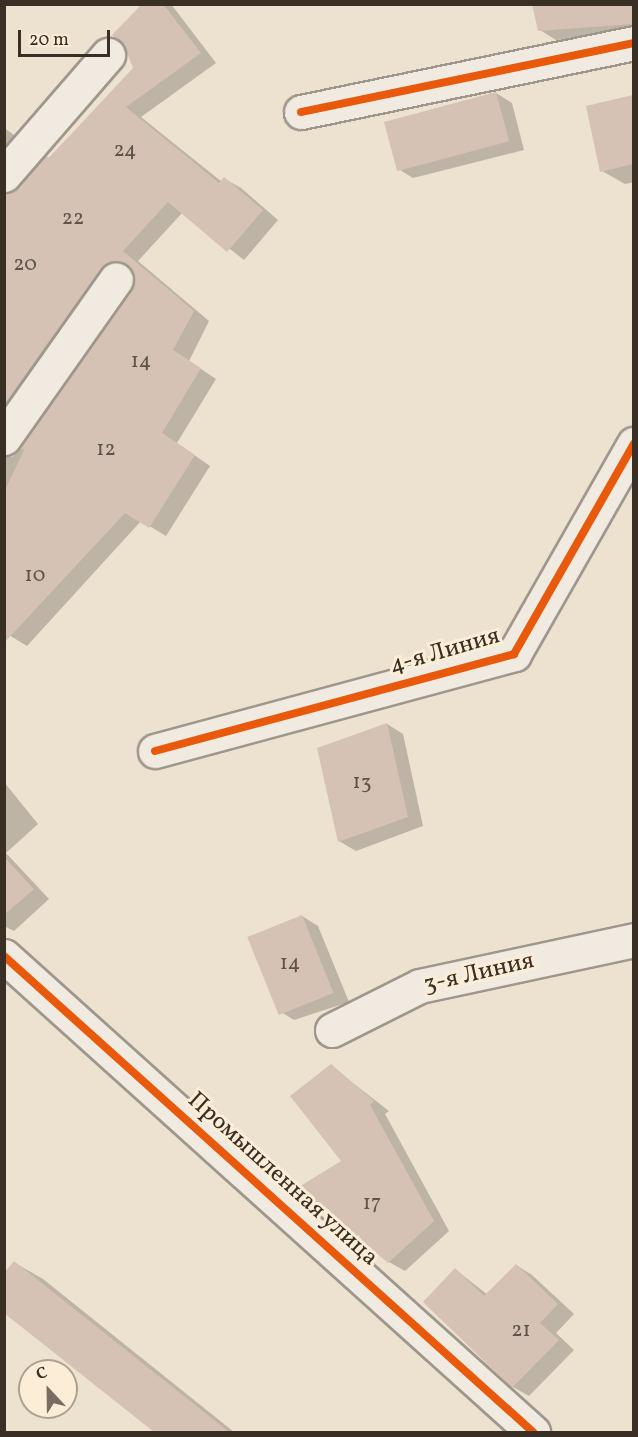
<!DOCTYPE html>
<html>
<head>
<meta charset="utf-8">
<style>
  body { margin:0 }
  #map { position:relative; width:638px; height:1437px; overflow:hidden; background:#ede1cf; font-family:Vollkorn,serif }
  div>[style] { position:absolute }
  .shadow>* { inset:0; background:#0003 }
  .building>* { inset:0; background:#d5c2b5; transform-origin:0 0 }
  .roads { filter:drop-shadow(2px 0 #9f978c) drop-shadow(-2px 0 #9f978c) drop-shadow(0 2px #9f978c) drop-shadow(0 -2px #9f978c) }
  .minor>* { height:33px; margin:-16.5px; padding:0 16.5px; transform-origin:16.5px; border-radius:16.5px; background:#f0eae0 }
  .cycleway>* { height:8px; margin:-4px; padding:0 4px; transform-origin:4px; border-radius:4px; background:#e8590c }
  span { translate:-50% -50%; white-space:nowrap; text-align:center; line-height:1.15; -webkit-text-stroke:6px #fcedd7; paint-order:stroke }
  .number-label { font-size:21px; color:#605448 }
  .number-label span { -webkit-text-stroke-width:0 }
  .street-label { font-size:24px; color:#392f24 }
  .frame { position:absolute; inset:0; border:6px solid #392f24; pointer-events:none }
  .north { position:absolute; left:18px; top:1359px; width:60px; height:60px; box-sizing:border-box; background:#fcedd7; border:2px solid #aea18f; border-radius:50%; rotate:338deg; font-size:16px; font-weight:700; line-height:24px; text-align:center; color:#392f24 }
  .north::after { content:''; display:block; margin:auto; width:21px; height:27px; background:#786d60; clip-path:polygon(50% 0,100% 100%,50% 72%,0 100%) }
  .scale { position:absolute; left:18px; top:30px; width:92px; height:27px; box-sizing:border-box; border:3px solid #392f24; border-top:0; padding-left:8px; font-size:18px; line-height:21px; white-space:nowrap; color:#392f24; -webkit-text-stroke:4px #fcedd7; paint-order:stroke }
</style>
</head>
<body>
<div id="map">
  <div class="shadow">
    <i style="clip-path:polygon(144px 4px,171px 4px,216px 63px,141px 117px,222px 182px,225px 179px,241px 188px,278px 220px,244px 260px,183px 212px,138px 261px,209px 321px,189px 361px,216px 379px,177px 443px,210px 466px,166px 536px,141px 521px,27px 646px,4px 632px,4px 456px,12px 457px,20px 450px,133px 290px,134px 271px,125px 270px,4px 438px,4px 193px,19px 189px,135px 68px)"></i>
    <i style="clip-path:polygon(533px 4px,634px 4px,634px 34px,556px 40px,540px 30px)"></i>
    <i style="clip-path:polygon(496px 93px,512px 103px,524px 150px,413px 178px,397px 168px)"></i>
    <i style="clip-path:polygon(634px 97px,634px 182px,625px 184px,602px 171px,587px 107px)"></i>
    <i style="clip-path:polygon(4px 128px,29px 145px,4px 179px)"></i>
    <i style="clip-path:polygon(387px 724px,403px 734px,423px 826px,356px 851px,339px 841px)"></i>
    <i style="clip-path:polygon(4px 782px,38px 824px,6px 853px,49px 899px,14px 931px,4px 926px)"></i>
    <i style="clip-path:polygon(302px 916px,318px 926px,349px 1002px,294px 1020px,278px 1010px)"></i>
    <i style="clip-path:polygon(331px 1066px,389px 1111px,385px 1114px,449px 1231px,405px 1271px,389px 1262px)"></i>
    <i style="clip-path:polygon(15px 1263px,43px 1279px,234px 1432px,156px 1432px,4px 1311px)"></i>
    <i style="clip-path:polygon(516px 1265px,532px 1275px,574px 1314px,556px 1333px,574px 1350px,529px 1396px,513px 1387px,456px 1270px,488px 1295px)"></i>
  </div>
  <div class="building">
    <i style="clip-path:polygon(142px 4px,163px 4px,201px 53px,126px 107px,219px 183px,224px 177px,263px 210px,227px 252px,168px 202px,123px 251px,194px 311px,173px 350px,201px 368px,162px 433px,195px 455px,149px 528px,125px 513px,4px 643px,4px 492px,24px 450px,20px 447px,135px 280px,126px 263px,109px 262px,101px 268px,4px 405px,4px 193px,18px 188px,46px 156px,49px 158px,133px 68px,125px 48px,112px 35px)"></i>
    <i style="clip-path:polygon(532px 4px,633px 4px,633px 24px,538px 31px)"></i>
    <i style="left:496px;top:92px;width:51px;height:116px;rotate:75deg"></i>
    <i style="clip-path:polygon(633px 95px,633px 164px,600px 172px,586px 106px)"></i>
    <i style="clip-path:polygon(387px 723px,408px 817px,338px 842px,317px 748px)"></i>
    <i style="clip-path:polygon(4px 857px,34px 889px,4px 915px)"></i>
    <i style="left:302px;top:915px;width:84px;height:59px;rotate:68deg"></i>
    <i style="clip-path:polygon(331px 1064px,374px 1101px,370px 1105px,434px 1221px,388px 1263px,299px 1187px,341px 1161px,290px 1096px)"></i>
    <i style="clip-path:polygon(14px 1261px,229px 1432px,154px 1432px,4px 1313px,4px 1273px)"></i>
    <i style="clip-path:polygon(516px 1264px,558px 1304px,540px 1323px,559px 1340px,512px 1388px,423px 1302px,455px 1268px,484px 1296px)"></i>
  </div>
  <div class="roads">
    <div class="minor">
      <i style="left:301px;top:112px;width:340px;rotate:-11.7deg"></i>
      <i style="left:4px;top:175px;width:159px;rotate:-49.1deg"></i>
      <i style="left:4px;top:438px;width:194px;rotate:-54.8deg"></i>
      <i style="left:155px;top:751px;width:372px;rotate:-15.1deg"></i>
      <i style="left:514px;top:654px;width:242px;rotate:-60.3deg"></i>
      <i style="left:4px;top:956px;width:712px;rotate:41.98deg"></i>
      <i style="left:332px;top:1030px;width:98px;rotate:-26.6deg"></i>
      <i style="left:420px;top:986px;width:219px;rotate:-12.1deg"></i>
    </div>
  </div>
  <div class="cycleway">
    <i style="left:301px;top:112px;width:340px;rotate:-11.7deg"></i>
    <i style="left:155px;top:751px;width:372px;rotate:-15.1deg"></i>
    <i style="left:514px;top:654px;width:242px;rotate:-60.3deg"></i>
    <i style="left:4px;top:956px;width:712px;rotate:41.98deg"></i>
  </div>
  <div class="number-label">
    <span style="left:125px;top:151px">24</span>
    <span style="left:73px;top:219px">22</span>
    <span style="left:25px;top:265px">20</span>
    <span style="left:141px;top:362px">14</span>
    <span style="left:106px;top:450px">12</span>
    <span style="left:35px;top:576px">10</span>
    <span style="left:362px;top:783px">13</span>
    <span style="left:290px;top:964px">14</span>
    <span style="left:372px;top:1204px">17</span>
    <span style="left:521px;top:1331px">21</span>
  </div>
  <div class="street-label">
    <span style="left:445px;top:652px;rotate:-16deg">4-я Линия</span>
    <span style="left:479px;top:974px;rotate:-13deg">3-я Линия</span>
    <span style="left:282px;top:1180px;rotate:42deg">Промышленная улица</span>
  </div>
  <div class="frame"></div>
  <div class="north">С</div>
  <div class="scale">20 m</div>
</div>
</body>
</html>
